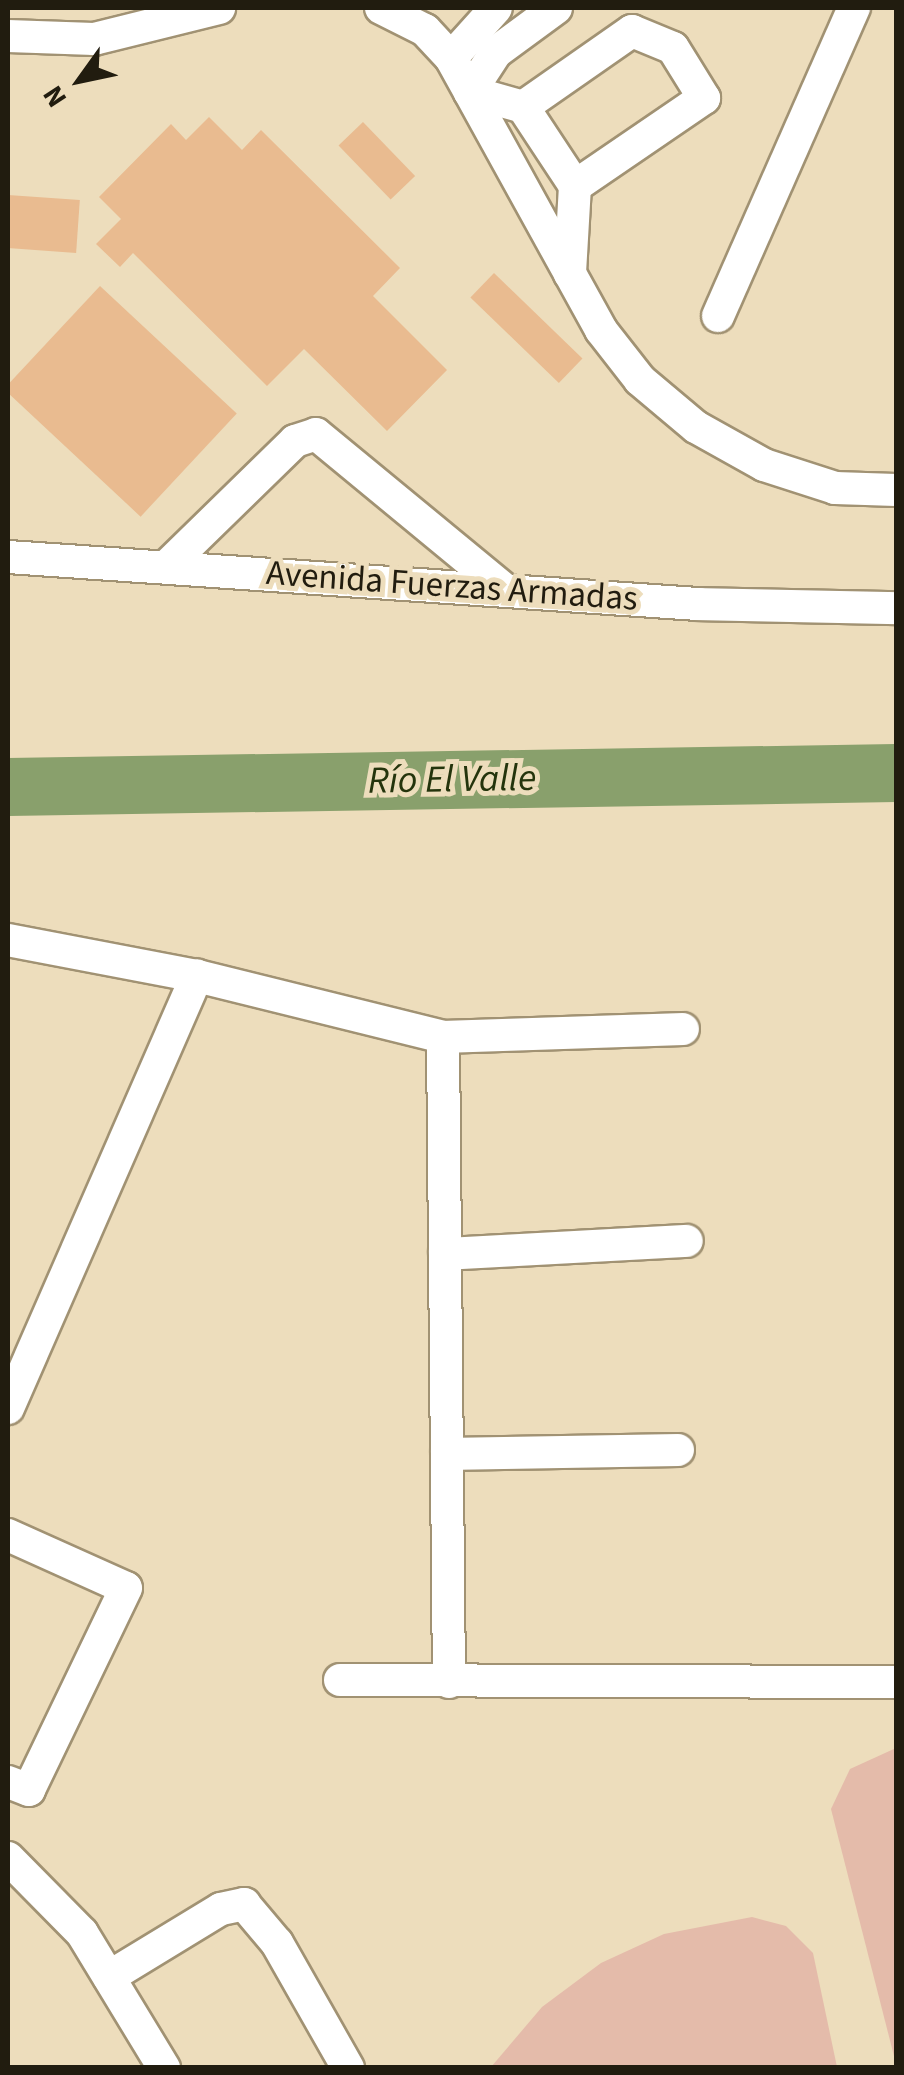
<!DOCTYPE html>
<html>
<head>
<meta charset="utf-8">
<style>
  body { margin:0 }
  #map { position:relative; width:904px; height:2075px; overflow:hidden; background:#edddbc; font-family:"Source Sans 3",sans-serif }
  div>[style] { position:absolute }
  .green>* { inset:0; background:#e4bbaa }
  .river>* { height:58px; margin:-29px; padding:0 29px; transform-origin:29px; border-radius:29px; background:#89a06c }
  .building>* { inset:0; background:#e9bb90; transform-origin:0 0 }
  .roads { filter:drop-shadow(2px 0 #a19273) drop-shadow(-2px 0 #a19273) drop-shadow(0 2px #a19273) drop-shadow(0 -2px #a19273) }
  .minor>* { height:32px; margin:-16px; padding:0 16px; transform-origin:16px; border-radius:16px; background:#fff }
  span { translate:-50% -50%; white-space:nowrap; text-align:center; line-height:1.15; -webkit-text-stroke:10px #edddbc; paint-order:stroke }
  .street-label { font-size:35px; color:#211c0f }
  .water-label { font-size:38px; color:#24340c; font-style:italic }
  .frame { position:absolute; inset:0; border:10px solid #211c0f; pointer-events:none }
  .north { position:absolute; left:30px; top:30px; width:100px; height:100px; -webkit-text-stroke:8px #edddbc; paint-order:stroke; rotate:237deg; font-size:28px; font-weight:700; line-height:40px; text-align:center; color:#211c0f }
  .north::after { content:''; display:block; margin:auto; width:35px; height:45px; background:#211c0f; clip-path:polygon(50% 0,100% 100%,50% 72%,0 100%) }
</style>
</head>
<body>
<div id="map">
  <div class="green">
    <i style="clip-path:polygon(896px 1748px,896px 2064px,831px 1809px,850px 1769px)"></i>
    <i style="clip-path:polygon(752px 1917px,786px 1926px,813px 1953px,837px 2067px,491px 2067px,542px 2007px,601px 1963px,664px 1934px)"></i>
  </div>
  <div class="river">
    <i style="left:8px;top:787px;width:888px;rotate:-0.9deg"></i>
  </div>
  <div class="building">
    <i style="clip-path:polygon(209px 117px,242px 150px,261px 130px,400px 268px,373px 296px,447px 370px,387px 431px,304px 349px,267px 386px,133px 253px,120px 267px,96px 244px,121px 219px,99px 197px,171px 124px,186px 140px)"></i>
    <i style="left:363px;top:122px;width:75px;height:34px;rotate:46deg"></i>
    <i style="left:8px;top:195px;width:72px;height:53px;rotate:4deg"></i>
    <i style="left:494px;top:273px;width:123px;height:34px;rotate:44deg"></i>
    <i style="left:100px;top:286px;width:187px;height:141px;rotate:43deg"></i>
  </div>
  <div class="roads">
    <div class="minor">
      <i style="left:381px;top:8px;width:49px;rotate:26.6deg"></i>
      <i style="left:425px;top:30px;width:38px;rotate:47deg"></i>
      <i style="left:451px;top:58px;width:311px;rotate:61.1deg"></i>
      <i style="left:601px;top:330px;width:63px;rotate:52deg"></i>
      <i style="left:640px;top:380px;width:73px;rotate:40deg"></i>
      <i style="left:696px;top:427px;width:78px;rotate:29.2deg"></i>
      <i style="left:764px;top:465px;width:75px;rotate:17.9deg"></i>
      <i style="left:835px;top:488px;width:61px;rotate:1.9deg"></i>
      <i style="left:556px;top:8px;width:74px;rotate:143.7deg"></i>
      <i style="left:496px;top:52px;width:48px;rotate:123deg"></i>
      <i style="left:470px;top:92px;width:55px;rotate:15.8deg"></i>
      <i style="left:523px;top:107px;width:95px;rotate:56.6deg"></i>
      <i style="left:575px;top:186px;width:88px;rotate:93.3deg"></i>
      <i style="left:8px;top:36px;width:86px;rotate:2deg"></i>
      <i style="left:94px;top:39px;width:129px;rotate:-13.9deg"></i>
      <i style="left:451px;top:58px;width:67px;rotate:-48deg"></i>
      <i style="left:523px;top:107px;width:133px;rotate:-34.9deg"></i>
      <i style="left:632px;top:31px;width:44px;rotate:22.5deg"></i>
      <i style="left:673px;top:48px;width:59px;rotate:58.2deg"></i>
      <i style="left:704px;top:98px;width:156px;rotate:145.7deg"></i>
      <i style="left:718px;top:316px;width:337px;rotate:-66.2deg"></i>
      <i style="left:8px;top:557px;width:692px;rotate:3.9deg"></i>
      <i style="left:698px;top:604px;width:198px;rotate:1.2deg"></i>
      <i style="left:167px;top:566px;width:179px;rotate:-44.3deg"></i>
      <i style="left:295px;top:441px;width:22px;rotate:-18deg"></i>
      <i style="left:316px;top:434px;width:245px;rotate:39.5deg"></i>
      <i style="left:8px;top:940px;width:192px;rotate:10.8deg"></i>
      <i style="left:197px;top:976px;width:253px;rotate:13.9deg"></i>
      <i style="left:443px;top:1037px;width:240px;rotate:-1.9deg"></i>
      <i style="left:443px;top:1037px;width:645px;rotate:89.47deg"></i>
      <i style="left:445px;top:1254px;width:242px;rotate:-3.1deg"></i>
      <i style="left:8px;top:1408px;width:472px;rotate:-66.4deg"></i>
      <i style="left:447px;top:1454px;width:231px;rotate:-1deg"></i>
      <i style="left:8px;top:1535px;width:129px;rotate:24.2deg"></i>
      <i style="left:126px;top:1588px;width:224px;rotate:115.7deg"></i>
      <i style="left:29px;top:1790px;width:22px;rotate:-159deg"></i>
      <i style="left:340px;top:1680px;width:556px;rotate:0.21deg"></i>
      <i style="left:8px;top:1858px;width:105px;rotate:45.4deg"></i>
      <i style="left:82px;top:1933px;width:158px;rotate:58.7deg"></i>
      <i style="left:109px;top:1977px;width:131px;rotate:-31.3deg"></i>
      <i style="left:221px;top:1909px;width:24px;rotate:-12deg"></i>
      <i style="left:244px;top:1904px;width:51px;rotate:49.8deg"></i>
      <i style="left:277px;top:1943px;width:144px;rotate:60.4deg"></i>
    </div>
  </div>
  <div class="street-label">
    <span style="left:452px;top:586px;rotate:4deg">Avenida Fuerzas Armadas</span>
  </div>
  <div class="water-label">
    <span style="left:452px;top:780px;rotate:-1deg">Río El Valle</span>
  </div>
  <div class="frame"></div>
  <div class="north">N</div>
</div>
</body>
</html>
